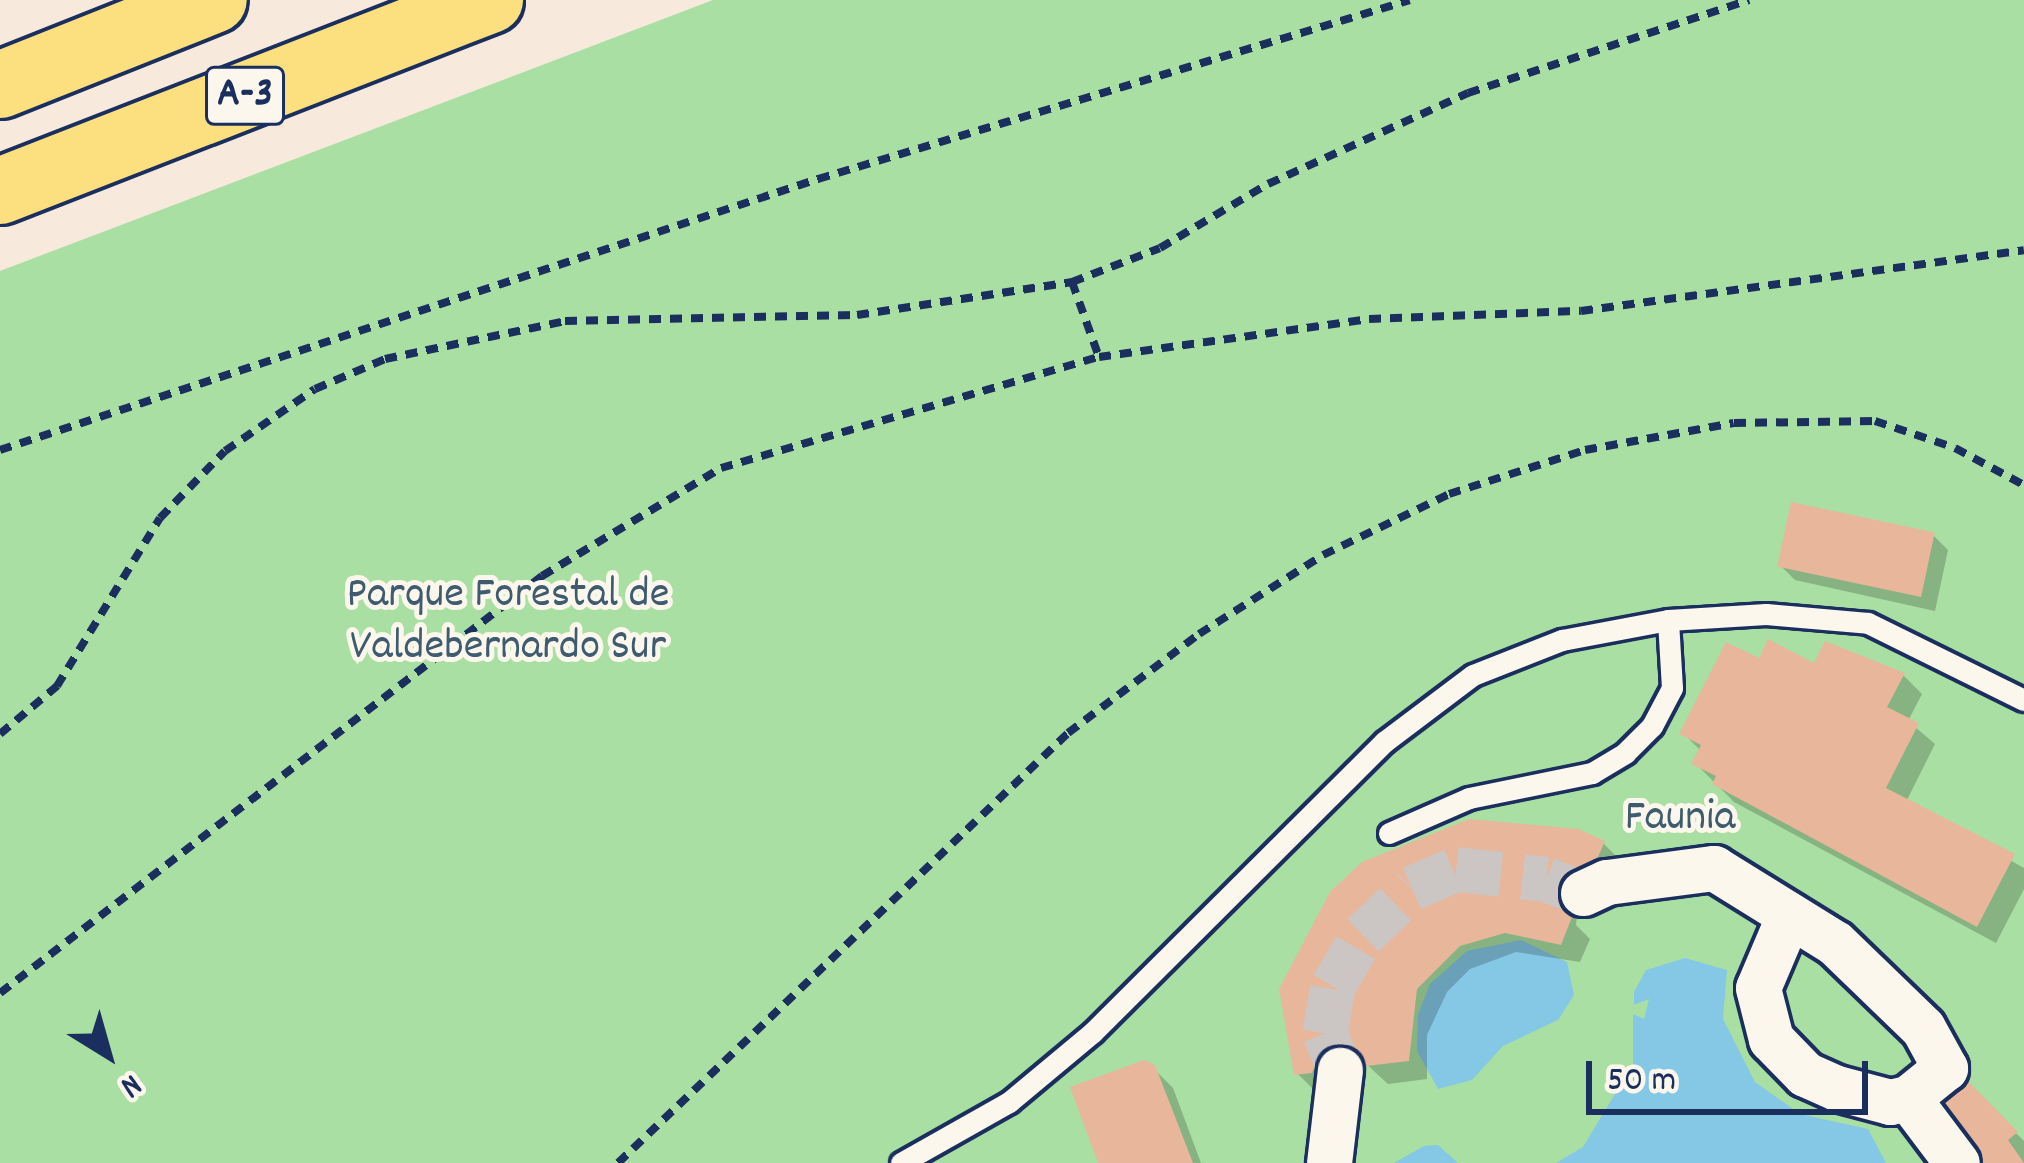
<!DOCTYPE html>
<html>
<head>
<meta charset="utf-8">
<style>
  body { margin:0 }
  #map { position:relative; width:2024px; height:1163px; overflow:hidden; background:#f7eadc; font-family:Dekko,sans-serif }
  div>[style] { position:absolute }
  .green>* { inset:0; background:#a9dfa2 }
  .water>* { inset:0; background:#85c8e6 }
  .shadow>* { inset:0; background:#0003 }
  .building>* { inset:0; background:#e8b69a; transform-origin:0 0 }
  .street-tunnel>* { height:45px; margin-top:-22.5px; transform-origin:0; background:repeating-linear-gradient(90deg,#cbc5c3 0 45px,transparent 0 67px) }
  .path>* { height:8px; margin-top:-4px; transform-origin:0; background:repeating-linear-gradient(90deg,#1b2f5e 0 12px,transparent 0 21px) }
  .roads { filter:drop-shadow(3px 0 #1b2f5e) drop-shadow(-3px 0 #1b2f5e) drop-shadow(0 3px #1b2f5e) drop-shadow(0 -3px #1b2f5e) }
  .lane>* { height:21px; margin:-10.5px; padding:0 10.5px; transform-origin:10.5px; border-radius:10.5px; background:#fbf7ec }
  .street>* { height:45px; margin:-22.5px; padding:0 22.5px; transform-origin:22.5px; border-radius:22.5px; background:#fbf7ec }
  .highway>* { height:66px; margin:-33px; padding:0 33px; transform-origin:33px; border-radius:33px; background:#fce080 }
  span { translate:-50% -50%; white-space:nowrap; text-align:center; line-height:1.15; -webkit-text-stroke:10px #fbf7ec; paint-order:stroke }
  .shield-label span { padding:3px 9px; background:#fbf7ec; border:3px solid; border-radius:9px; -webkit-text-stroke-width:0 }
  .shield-label { font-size:42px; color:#1b2f5e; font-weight:700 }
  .park-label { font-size:45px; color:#3e5b6f }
  .north { position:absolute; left:48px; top:995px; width:120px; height:120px; -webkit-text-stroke:9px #fbf7ec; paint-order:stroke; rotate:143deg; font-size:33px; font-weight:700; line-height:48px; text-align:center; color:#1b2f5e }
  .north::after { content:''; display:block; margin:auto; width:42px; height:54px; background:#1b2f5e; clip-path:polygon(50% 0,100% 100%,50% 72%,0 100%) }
  .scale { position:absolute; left:1586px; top:1061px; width:282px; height:54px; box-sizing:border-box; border:6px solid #1b2f5e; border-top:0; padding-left:15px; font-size:36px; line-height:42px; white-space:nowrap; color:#1b2f5e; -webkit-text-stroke:9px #fbf7ec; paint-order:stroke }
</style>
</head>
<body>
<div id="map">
  <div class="green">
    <i style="clip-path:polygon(713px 0,2024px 0,2024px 1163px,0 1163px,0 271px)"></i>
  </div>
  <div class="water">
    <i style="clip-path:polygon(1521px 940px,1567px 962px,1574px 995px,1558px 1020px,1503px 1046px,1472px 1080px,1438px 1089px,1417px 1051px,1418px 1015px,1430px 984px,1467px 951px)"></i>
    <i style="clip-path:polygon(1685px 958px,1727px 970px,1723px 1019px,1755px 1082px,1800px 1114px,1868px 1129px,1886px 1163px,1556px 1163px,1583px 1147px,1633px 1064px,1633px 1014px,1644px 1019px,1649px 999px,1634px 1005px,1634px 992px,1646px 970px)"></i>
    <i style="clip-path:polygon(1438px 1145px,1458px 1163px,1394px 1163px,1424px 1146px)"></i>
  </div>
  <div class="shadow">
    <i style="clip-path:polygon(1934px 536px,1948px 550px,1935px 611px,1795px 580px,1781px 566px)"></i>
    <i style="clip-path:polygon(1827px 644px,1904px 676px,1922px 694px,1908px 721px,1935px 744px,1906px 802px,2024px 868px,2024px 889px,1996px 943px,1734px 802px,1695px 763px,1701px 751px,1683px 733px,1761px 662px,1815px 667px)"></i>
    <i style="clip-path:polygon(1603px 843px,1622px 862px,1579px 897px,1576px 925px,1590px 939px,1580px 962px,1516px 952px,1470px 969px,1447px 992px,1427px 1035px,1427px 1079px,1388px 1084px,1363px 1061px,1316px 1092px,1297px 1073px,1282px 990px)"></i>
    <i style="clip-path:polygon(1153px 1068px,1173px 1088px,1201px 1163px,1098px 1163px)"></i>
    <i style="clip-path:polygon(1968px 1086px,2024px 1141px,2024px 1163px,1987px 1163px)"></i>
  </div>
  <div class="building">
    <i style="left:1791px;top:502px;width:147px;height:66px;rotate:12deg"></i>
    <i style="clip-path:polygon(1768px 639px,1814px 663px,1825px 641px,1905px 673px,1887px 707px,1919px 723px,1886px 788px,2015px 854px,1977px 927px,1712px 784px,1716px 776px,1691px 764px,1701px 745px,1679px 734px,1726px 642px,1759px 658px)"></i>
    <i style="clip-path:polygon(1469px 819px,1578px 829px,1605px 841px,1598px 857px,1560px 878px,1558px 903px,1572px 917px,1561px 945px,1505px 933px,1460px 946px,1417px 989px,1409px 1061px,1366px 1066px,1357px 1049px,1342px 1043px,1319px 1053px,1312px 1073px,1294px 1075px,1279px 989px,1330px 892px,1362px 862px)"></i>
    <i style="clip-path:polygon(1144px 1060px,1155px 1065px,1193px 1163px,1098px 1163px,1070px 1087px)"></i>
    <i style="clip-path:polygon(1968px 1081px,2018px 1132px,2008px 1140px,2024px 1163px,1983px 1163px,1945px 1103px)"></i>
  </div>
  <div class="street-tunnel">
    <i style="left:1340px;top:1070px;width:40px;rotate:-112deg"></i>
    <i style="left:1325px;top:1033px;width:48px;rotate:-80.3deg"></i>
    <i style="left:1333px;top:986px;width:59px;rotate:-59.5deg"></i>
    <i style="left:1363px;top:935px;width:68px;rotate:-43.8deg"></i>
    <i style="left:1412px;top:888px;width:48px;rotate:-23.4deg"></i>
    <i style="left:1456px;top:869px;width:91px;rotate:6.3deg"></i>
    <i style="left:1546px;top:879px;width:40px;rotate:21deg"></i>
  </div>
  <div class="path">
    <i style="left:1072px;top:282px;width:94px;rotate:-21.1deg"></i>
    <i style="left:1160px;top:248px;width:126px;rotate:-30.7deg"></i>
    <i style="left:1268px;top:184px;width:220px;rotate:-24.5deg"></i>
    <i style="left:1468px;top:93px;width:296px;rotate:-18.3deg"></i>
    <i style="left:0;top:450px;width:862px;rotate:-18.33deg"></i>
    <i style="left:818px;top:179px;width:618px;rotate:-16.82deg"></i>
    <i style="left:0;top:734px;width:75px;rotate:-40.1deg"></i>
    <i style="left:57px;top:686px;width:197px;rotate:-58.5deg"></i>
    <i style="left:160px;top:518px;width:93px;rotate:-45.9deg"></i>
    <i style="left:225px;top:451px;width:109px;rotate:-34.6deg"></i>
    <i style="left:315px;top:389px;width:76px;rotate:-23.2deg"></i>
    <i style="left:385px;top:359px;width:184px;rotate:-11.9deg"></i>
    <i style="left:565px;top:321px;width:292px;rotate:-1.2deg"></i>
    <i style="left:857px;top:315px;width:218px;rotate:-8.7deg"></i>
    <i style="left:1072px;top:282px;width:80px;rotate:70.2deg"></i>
    <i style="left:0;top:993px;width:684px;rotate:-37.57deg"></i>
    <i style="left:542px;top:576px;width:209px;rotate:-31.1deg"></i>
    <i style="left:721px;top:468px;width:394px;rotate:-16.4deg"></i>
    <i style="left:1099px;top:357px;width:273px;rotate:-8deg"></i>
    <i style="left:1369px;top:319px;width:212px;rotate:-2.2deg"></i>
    <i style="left:1581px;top:311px;width:447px;rotate:-7.8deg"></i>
    <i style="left:618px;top:1163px;width:622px;rotate:-43.7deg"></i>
    <i style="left:1068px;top:733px;width:164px;rotate:-37.1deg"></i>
    <i style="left:1199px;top:634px;width:147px;rotate:-32.5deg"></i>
    <i style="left:1323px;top:555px;width:140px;rotate:-25.8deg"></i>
    <i style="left:1449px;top:494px;width:143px;rotate:-17.9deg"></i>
    <i style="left:1585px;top:450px;width:151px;rotate:-10.3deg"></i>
    <i style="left:1734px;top:423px;width:141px;rotate:-0.8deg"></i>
    <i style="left:1875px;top:421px;width:84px;rotate:18.6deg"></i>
    <i style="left:1955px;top:448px;width:78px;rotate:28.2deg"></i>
  </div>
  <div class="roads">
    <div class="lane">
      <i style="left:1389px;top:833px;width:87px;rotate:-23.6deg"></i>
      <i style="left:1469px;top:798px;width:126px;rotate:-11.5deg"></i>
      <i style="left:1592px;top:773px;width:39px;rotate:-31deg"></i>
      <i style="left:1625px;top:753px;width:38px;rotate:-45deg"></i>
      <i style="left:1652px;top:726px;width:43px;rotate:-62.2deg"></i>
      <i style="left:1672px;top:688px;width:68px;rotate:-93.4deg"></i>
      <i style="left:901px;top:1163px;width:124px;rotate:-29.5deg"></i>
      <i style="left:1009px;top:1102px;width:109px;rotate:-39.8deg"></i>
      <i style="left:1093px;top:1032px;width:411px;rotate:-44.9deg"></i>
      <i style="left:1384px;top:742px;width:111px;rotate:-37deg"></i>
      <i style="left:1473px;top:675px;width:96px;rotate:-21.5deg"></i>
      <i style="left:1562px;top:640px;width:108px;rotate:-10.7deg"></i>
      <i style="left:1668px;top:620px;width:98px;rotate:-3.5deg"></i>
      <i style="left:1766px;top:614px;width:102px;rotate:5deg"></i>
      <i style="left:1868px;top:623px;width:174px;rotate:26.3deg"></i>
    </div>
    <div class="street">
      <i style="left:1583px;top:893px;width:26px;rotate:-25deg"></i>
      <i style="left:1607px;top:882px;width:108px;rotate:-7.5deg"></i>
      <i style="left:1714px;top:868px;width:142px;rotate:31.8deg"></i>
      <i style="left:1835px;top:943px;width:122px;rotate:44deg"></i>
      <i style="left:1923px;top:1028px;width:46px;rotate:61.2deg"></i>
      <i style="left:1945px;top:1068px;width:48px;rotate:141deg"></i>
      <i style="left:1908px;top:1098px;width:81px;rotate:53deg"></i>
      <i style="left:1789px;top:915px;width:79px;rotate:113deg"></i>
      <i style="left:1758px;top:988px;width:53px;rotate:75.7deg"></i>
      <i style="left:1771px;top:1039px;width:49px;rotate:45.8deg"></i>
      <i style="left:1805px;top:1074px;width:35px;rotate:24deg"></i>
      <i style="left:1837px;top:1088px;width:55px;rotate:14.8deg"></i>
      <i style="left:1890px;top:1102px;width:18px;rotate:-13deg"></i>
      <i style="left:1329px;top:1163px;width:94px;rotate:-83.3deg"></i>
    </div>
    <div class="highway">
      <i style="left:0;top:85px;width:230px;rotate:-21.7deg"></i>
      <i style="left:0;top:191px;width:526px;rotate:-21.3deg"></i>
    </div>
  </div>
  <div class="shield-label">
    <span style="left:245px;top:96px">A-3</span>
  </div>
  <div class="park-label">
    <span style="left:508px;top:623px">Parque Forestal de<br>Valdebernardo Sur</span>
    <span style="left:1680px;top:820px">Faunia</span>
  </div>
  <div class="north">N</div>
  <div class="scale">50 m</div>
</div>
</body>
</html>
